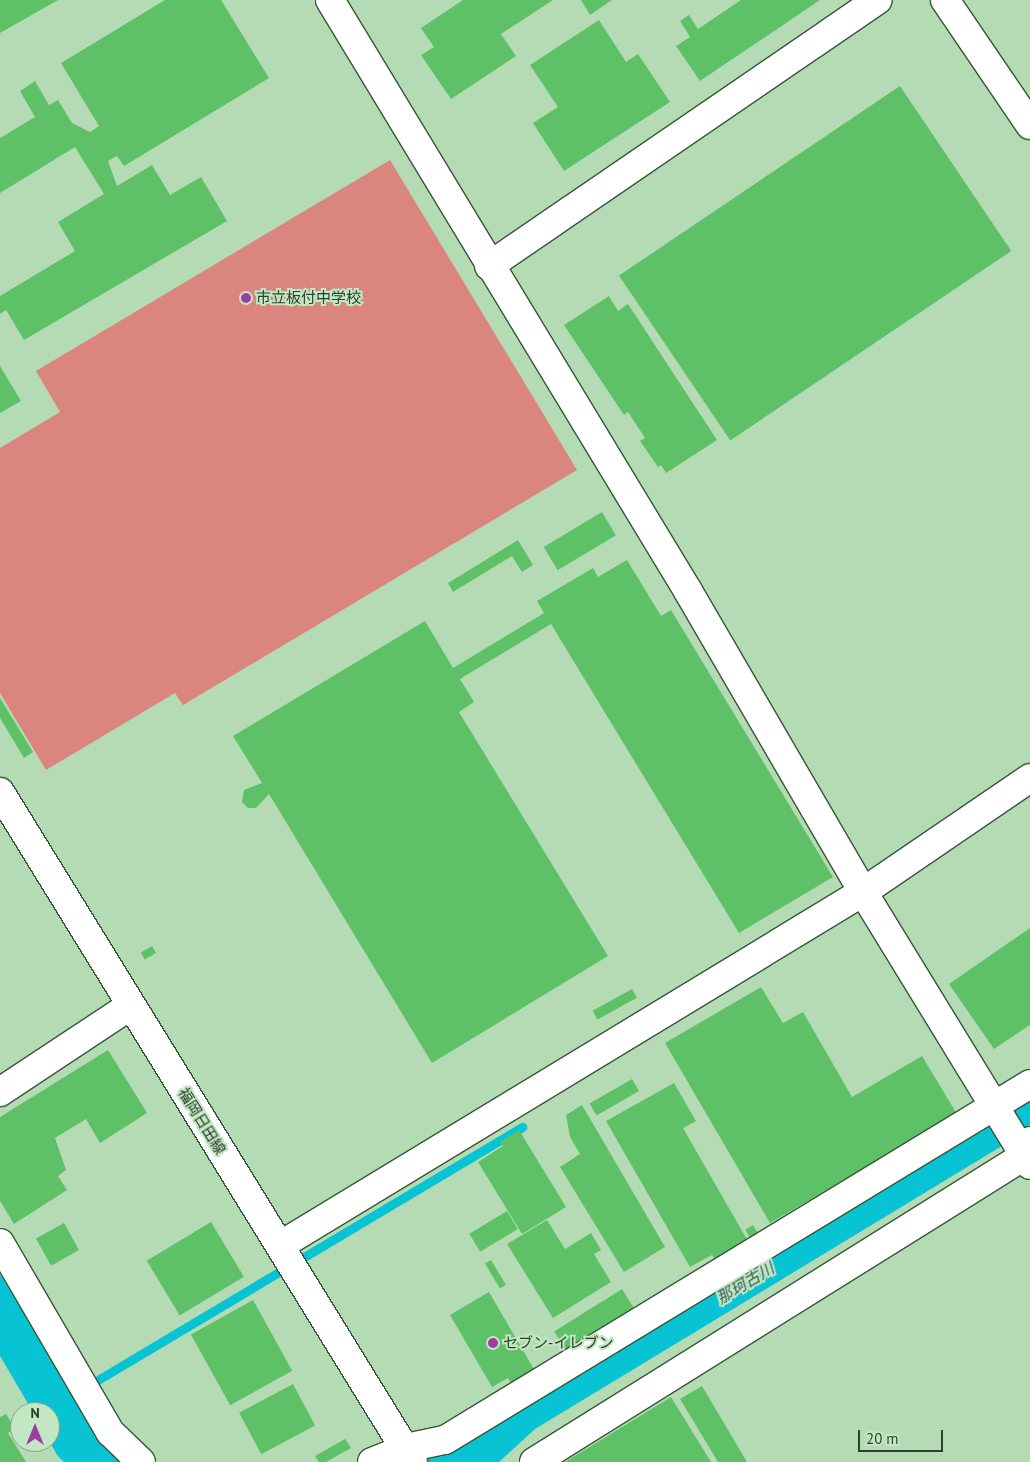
<!DOCTYPE html>
<html>
<head>
<meta charset="utf-8">
<style>
  body { margin:0 }
  #map { position:relative; width:1030px; height:1462px; overflow:hidden; background:#b5dbb5; font-family:"PT Sans","Noto Sans JP",sans-serif }
  div>[style] { position:absolute }
  .green>* { inset:0; background:#da857d }
  .water>* { inset:0; background:#07c3d3 }
  .stream>* { height:9px; margin:-4.5px; padding:0 4.5px; transform-origin:4.5px; border-radius:4.5px; background:#07c3d3 }
  .building>* { inset:0; background:#5ec167; transform-origin:0 0 }
  .roads { filter:drop-shadow(1px 0 #355737) drop-shadow(-1px 0 #355737) drop-shadow(0 1px #355737) drop-shadow(0 -1px #355737) }
  .minor>* { height:28px; margin:-14px; padding:0 14px; transform-origin:14px; border-radius:14px; background:#fff }
  .major>* { height:28px; margin:-14px; padding:0 14px; transform-origin:14px; border-radius:14px; background:#fff }
  .dots>* { width:14px; height:14px; translate:-50% -50%; box-sizing:border-box; border:2px solid #c1e8c2; border-radius:50% }
  span { translate:-50% -50%; white-space:nowrap; text-align:center; line-height:1.15; -webkit-text-stroke:4px #c1e8c2; paint-order:stroke }
  .poi-label { font-size:15px; color:#2d3d2e }
  .left { translate:0 -50%; text-align:left }
  .street-label { font-size:15px; color:#2d3d2e }
  .water-label { font-size:16px; color:#37565a; font-style:italic }
  .north { position:absolute; left:10px; top:1402px; width:50px; height:50px; box-sizing:border-box; background:#c1e8c2; border:1px solid #86a487; border-radius:50%; rotate:0deg; font-size:14px; font-weight:700; line-height:20px; text-align:center; color:#2d3d2e }
  .north::after { content:''; display:block; margin:auto; width:18px; height:22px; background:#9d3ca3; clip-path:polygon(50% 0,100% 100%,50% 72%,0 100%) }
  .scale { position:absolute; left:858px; top:1430px; width:85px; height:22px; box-sizing:border-box; border:2px solid #2d3d2e; border-top:0; padding-left:6px; font-size:15px; line-height:18px; white-space:nowrap; color:#2d3d2e; -webkit-text-stroke:4px #c1e8c2; paint-order:stroke }
</style>
</head>
<body>
<div id="map">
  <div class="green">
    <i style="clip-path:polygon(390px 160px,577px 470px,183px 705px,175px 693px,46px 770px,0 693px,0 448px,60px 412px,36px 371px)"></i>
  </div>
  <div class="water">
    <i style="clip-path:polygon(1030px 1089px,1030px 1129px,535px 1429px,499px 1462px,392px 1462px)"></i>
    <i style="clip-path:polygon(0 1274px,64px 1379px,122px 1462px,64px 1462px,57px 1455px,50px 1442px,50px 1412px,33px 1412px,0 1356px)"></i>
  </div>
  <div class="stream">
    <i style="left:86px;top:1387px;width:508px;rotate:-30.81deg"></i>
  </div>
  <div class="building">
    <i style="clip-path:polygon(0 0,58px 0,0 33px)"></i>
    <i style="clip-path:polygon(165px 0,221px 0,269px 78px,124px 166px,117px 156px,108px 161px,117px 186px,152px 165px,170px 195px,201px 177px,227px 221px,24px 340px,6px 310px,0 314px,0 296px,75px 251px,58px 222px,104px 194px,75px 147px,0 193px,0 138px,35px 117px,20px 91px,35px 81px,49px 105px,58px 100px,72px 123px,90px 132px,99px 126px,61px 63px)"></i>
    <i style="clip-path:polygon(463px 0,553px 0,501px 34px,516px 56px,451px 99px,421px 55px,434px 47px,421px 28px)"></i>
    <i style="clip-path:polygon(581px 0,612px 0,590px 15px)"></i>
    <i style="clip-path:polygon(741px 0,820px 0,700px 81px,676px 46px,690px 37px,680px 21px,689px 15px,698px 29px)"></i>
    <i style="clip-path:polygon(599px 20px,626px 62px,638px 54px,670px 102px,564px 171px,533px 123px,558px 107px,530px 65px)"></i>
    <i style="left:900px;top:86px;width:199px;height:339px;rotate:56deg"></i>
    <i style="clip-path:polygon(609px 296px,618px 311px,628px 304px,717px 440px,666px 473px,661px 465px,658px 467px,640px 441px,645px 438px,628px 412px,624px 415px,564px 325px)"></i>
    <i style="clip-path:polygon(0 366px,21px 401px,0 413px)"></i>
    <i style="left:602px;top:512px;width:27px;height:68px;rotate:59deg"></i>
    <i style="clip-path:polygon(518px 540px,533px 565px,522px 572px,512px 556px,453px 592px,448px 583px)"></i>
    <i style="clip-path:polygon(627px 560px,661px 616px,671px 610px,833px 877px,739px 933px,551px 624px,460px 679px,474px 702px,459px 712px,608px 956px,432px 1063px,269px 794px,256px 808px,248px 808px,242px 802px,244px 790px,262px 783px,233px 736px,425px 621px,453px 668px,544px 613px,537px 601px,593px 568px,598px 577px)"></i>
    <i style="clip-path:polygon(0 698px,33px 752px,24px 758px,0 718px)"></i>
    <i style="clip-path:polygon(1030px 928px,1030px 1025px,994px 1049px,949px 984px)"></i>
    <i style="left:152px;top:946px;width:8px;height:13px;rotate:60deg"></i>
    <i style="clip-path:polygon(761px 987px,783px 1023px,803px 1012px,852px 1097px,922px 1056px,957px 1114px,770px 1223px,665px 1043px)"></i>
    <i style="left:632px;top:989px;width:10px;height:45px;rotate:61deg"></i>
    <i style="clip-path:polygon(108px 1050px,147px 1113px,100px 1143px,86px 1119px,55px 1138px,66px 1170px,58px 1176px,67px 1190px,14px 1224px,0 1201px,0 1117px)"></i>
    <i style="left:632px;top:1079px;width:14px;height:49px;rotate:60deg"></i>
    <i style="clip-path:polygon(674px 1083px,696px 1121px,683px 1128px,749px 1243px,716px 1262px,712px 1255px,690px 1267px,606px 1121px)"></i>
    <i style="clip-path:polygon(582px 1105px,665px 1247px,624px 1272px,560px 1167px,580px 1154px,570px 1137px,566px 1115px)"></i>
    <i style="clip-path:polygon(519px 1130px,566px 1207px,522px 1234px,478px 1162px,503px 1146px,500px 1142px)"></i>
    <i style="left:507px;top:1211px;width:21px;height:44px;rotate:59deg"></i>
    <i style="clip-path:polygon(547px 1220px,565px 1249px,591px 1233px,601px 1250px,594px 1254px,611px 1282px,553px 1318px,507px 1244px)"></i>
    <i style="left:211px;top:1222px;width:64px;height:75px;rotate:59deg"></i>
    <i style="left:64px;top:1223px;width:31px;height:32px;rotate:61deg"></i>
    <i style="left:753px;top:1225px;width:12px;height:9px;rotate:59deg"></i>
    <i style="left:491px;top:1260px;width:29px;height:7px;rotate:59deg"></i>
    <i style="left:622px;top:1289px;width:25px;height:80px;rotate:58deg"></i>
    <i style="clip-path:polygon(489px 1292px,535px 1371px,512px 1385px,508px 1378px,492px 1387px,450px 1315px)"></i>
    <i style="left:253px;top:1300px;width:81px;height:71px;rotate:61deg"></i>
    <i style="left:293px;top:1384px;width:47px;height:61px;rotate:62deg"></i>
    <i style="clip-path:polygon(702px 1386px,747px 1462px,718px 1462px,680px 1399px)"></i>
    <i style="clip-path:polygon(671px 1397px,711px 1462px,565px 1462px)"></i>
    <i style="clip-path:polygon(6px 1414px,15px 1428px,8px 1433px,26px 1462px,0 1462px,0 1417px)"></i>
    <i style="clip-path:polygon(345px 1439px,351px 1448px,326px 1462px,319px 1462px,315px 1456px)"></i>
  </div>
  <div class="roads">
    <div class="minor">
      <i style="left:330px;top:0;width:691px;rotate:58.79deg"></i>
      <i style="left:688px;top:591px;width:348px;rotate:59.8deg"></i>
      <i style="left:863px;top:892px;width:320px;rotate:58.5deg"></i>
      <i style="left:945px;top:0;width:151px;rotate:55.8deg"></i>
      <i style="left:489px;top:266px;width:471px;rotate:-34.4deg"></i>
      <i style="left:0;top:1092px;width:156px;rotate:-33.5deg"></i>
      <i style="left:0;top:1243px;width:219px;rotate:59.8deg"></i>
      <i style="left:110px;top:1432px;width:43px;rotate:44.1deg"></i>
      <i style="left:281px;top:1245px;width:681px;rotate:-31.24deg"></i>
      <i style="left:863px;top:892px;width:202px;rotate:-34.3deg"></i>
      <i style="left:372px;top:1462px;width:37px;rotate:-22deg"></i>
      <i style="left:406px;top:1448px;width:40px;rotate:-12deg"></i>
      <i style="left:445px;top:1440px;width:685px;rotate:-31.32deg"></i>
      <i style="left:534px;top:1462px;width:578px;rotate:-31.98deg"></i>
      <i style="left:1024px;top:1156px;width:16px;rotate:-68deg"></i>
    </div>
    <div class="major">
      <i style="left:0;top:792px;width:787px;rotate:58.35deg"></i>
    </div>
  </div>
  <div class="dots">
    <i style="left:246px;top:298px;background:#9d3ca3"></i>
    <i style="left:493px;top:1343px;background:#9d3ca3"></i>
  </div>
  <div class="poi-label">
    <span class="left" style="left:256px;top:298px">市立板付中学校</span>
    <span class="left" style="left:503px;top:1343px">セブン-イレブン</span>
  </div>
  <div class="street-label">
    <span style="left:202px;top:1121px;rotate:58deg">福岡日田線</span>
  </div>
  <div class="water-label">
    <span style="left:745px;top:1283px;rotate:-31deg">那珂古川</span>
  </div>
  <div class="north">N</div>
  <div class="scale">20 m</div>
</div>
</body>
</html>
